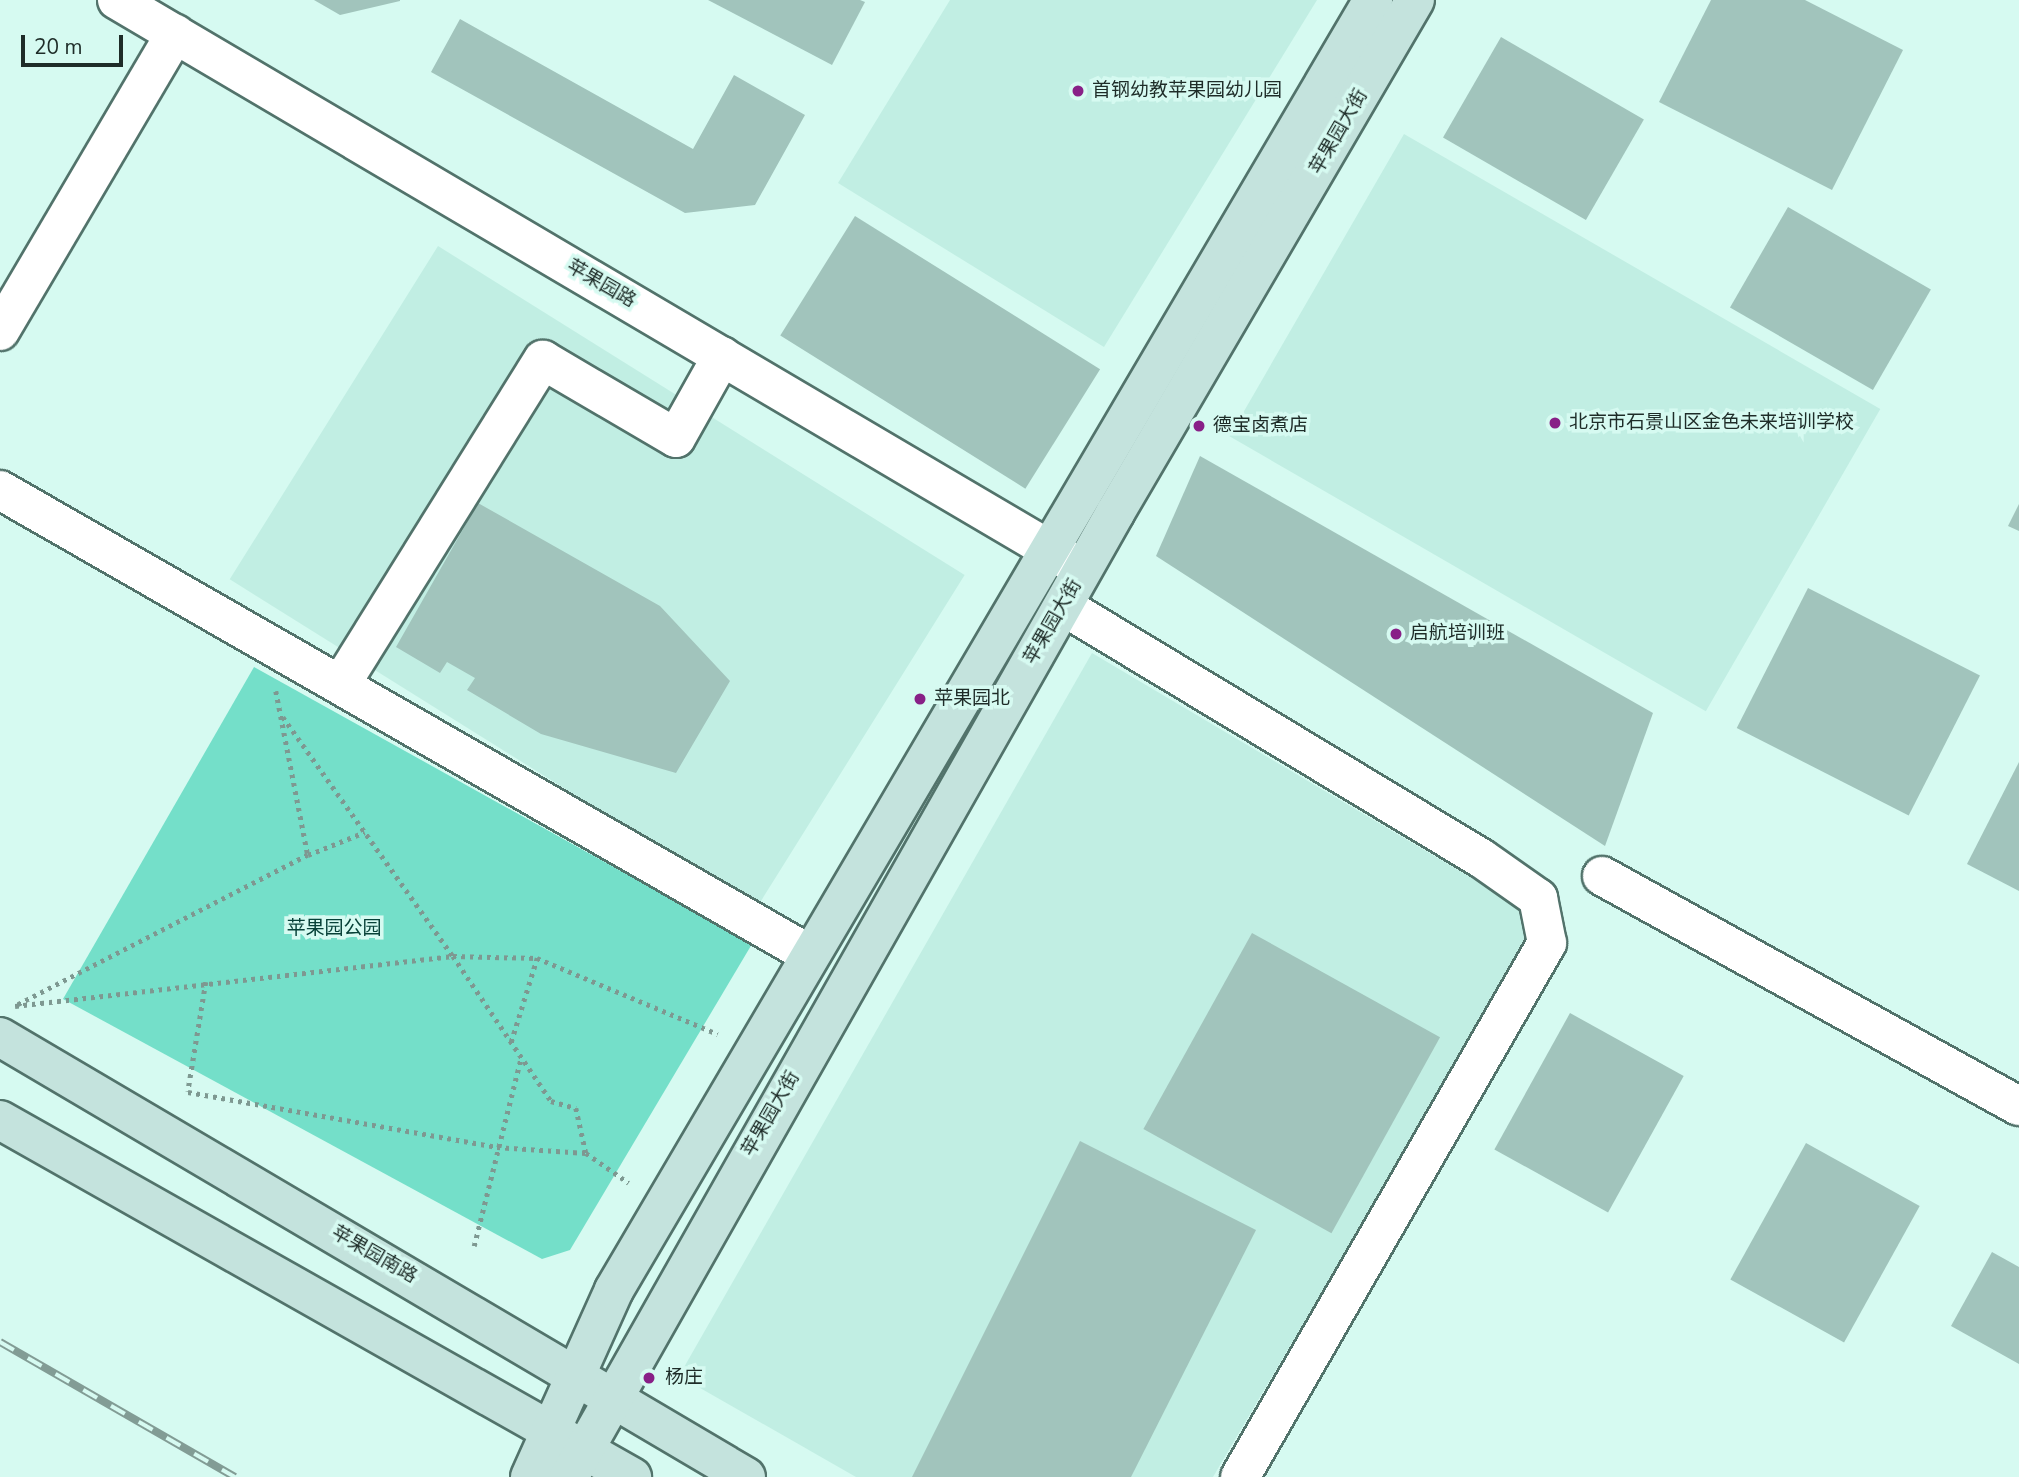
<!DOCTYPE html>
<html>
<head>
<meta charset="utf-8">
<style>
  body { margin:0 }
  #map { position:relative; width:2019px; height:1477px; overflow:hidden; background:#d6faf1; font-family:"Nunito Sans","Noto Sans SC",sans-serif }
  div>[style] { position:absolute }
  .built>* { inset:0; background:#c1eee3; transform-origin:0 0 }
  .green>* { inset:0; background:#74dfc9 }
  .building>* { inset:0; background:#a1c4bc; transform-origin:0 0 }
  .path>* { height:4.5px; margin-top:-2.25px; transform-origin:0; background:repeating-linear-gradient(90deg,#7e9891 0 3.5px,transparent 0 8.5px) }
  .roads { filter:drop-shadow(2px 0 #52736b) drop-shadow(-2px 0 #52736b) drop-shadow(0 2px #52736b) drop-shadow(0 -2px #52736b) }
  .minor>* { height:38px; margin:-19px; padding:0 19px; transform-origin:19px; border-radius:19px; background:#fff }
  .tertiary>* { height:38px; margin:-19px; padding:0 19px; transform-origin:19px; border-radius:19px; background:#fff }
  .secondary>* { height:38px; margin:-19px; padding:0 19px; transform-origin:19px; border-radius:19px; background:#c4e3dd }
  .rail>* { height:8px; margin-top:-4px; transform-origin:0; background:repeating-linear-gradient(90deg,#d6faf1 0 16px,#829c95 0 32px); box-sizing:border-box; border-block:2px solid #829c95 }
  .dots>* { width:19px; height:19px; translate:-50% -50%; box-sizing:border-box; border:4px solid #d6faf1; border-radius:50% }
  span { translate:-50% -50%; white-space:nowrap; text-align:center; line-height:1.15; -webkit-text-stroke:7px #d6faf1; paint-order:stroke }
  .poi-label { font-size:19px; color:#1e2c28 }
  .left { translate:0 -50%; text-align:left }
  .street-label { font-size:19px; color:#1e2c28 }
  .park-label { font-size:19px; color:#074138 }
  .scale { position:absolute; left:21px; top:35px; width:102px; height:32px; box-sizing:border-box; border:4px solid #1e2c28; border-top:0; padding-left:9px; font-size:21px; line-height:24px; white-space:nowrap; color:#1e2c28; -webkit-text-stroke:5px #d6faf1; paint-order:stroke }
</style>
</head>
<body>
<div id="map">
  <div class="built">
    <i style="clip-path:polygon(950px 0,1317px 0,1104px 347px,838px 183px)"></i>
    <i style="left:1404px;top:134px;width:550px;height:349px;rotate:30deg"></i>
    <i style="left:438px;top:246px;width:621px;height:393px;rotate:32deg"></i>
    <i style="clip-path:polygon(1092px 653px,1522px 908px,1532px 934px,1213px 1477px,856px 1477px,679px 1376px)"></i>
  </div>
  <div class="green">
    <i style="clip-path:polygon(254px 667px,752px 944px,570px 1250px,542px 1259px,63px 999px)"></i>
  </div>
  <div class="building">
    <i style="clip-path:polygon(314px 0,400px 0,400px 1px,340px 15px)"></i>
    <i style="clip-path:polygon(708px 0,860px 0,865px 2px,832px 65px)"></i>
    <i style="clip-path:polygon(1711px 0,1805px 0,1903px 50px,1832px 190px,1659px 102px)"></i>
    <i style="clip-path:polygon(460px 19px,693px 149px,734px 75px,805px 115px,755px 205px,685px 213px,431px 72px)"></i>
    <i style="left:1501px;top:37px;width:165px;height:116px;rotate:30deg"></i>
    <i style="left:1788px;top:207px;width:165px;height:116px;rotate:30deg"></i>
    <i style="left:855px;top:216px;width:289px;height:141px;rotate:32deg"></i>
    <i style="clip-path:polygon(1200px 456px,1653px 713px,1605px 846px,1156px 556px)"></i>
    <i style="clip-path:polygon(478px 503px,660px 606px,730px 681px,676px 773px,541px 734px,467px 690px,475px 678px,447px 662px,440px 673px,396px 647px)"></i>
    <i style="clip-path:polygon(2019px 504px,2019px 531px,2008px 526px)"></i>
    <i style="left:1808px;top:588px;width:193px;height:157px;rotate:27deg"></i>
    <i style="clip-path:polygon(2019px 762px,2019px 891px,1967px 864px)"></i>
    <i style="left:1252px;top:933px;width:215px;height:224px;rotate:29deg"></i>
    <i style="left:1570px;top:1013px;width:130px;height:156px;rotate:29deg"></i>
    <i style="clip-path:polygon(1080px 1141px,1256px 1230px,1131px 1477px,912px 1477px)"></i>
    <i style="left:1806px;top:1143px;width:130px;height:156px;rotate:29deg"></i>
    <i style="clip-path:polygon(1992px 1252px,2019px 1267px,2019px 1364px,1951px 1326px)"></i>
  </div>
  <div class="path">
    <i style="left:276px;top:691px;width:167px;rotate:79deg"></i>
    <i style="left:308px;top:855px;width:330px;rotate:152.7deg"></i>
    <i style="left:15px;top:1006px;width:441px;rotate:-6.5deg"></i>
    <i style="left:453px;top:956px;width:175px;rotate:55.9deg"></i>
    <i style="left:551px;top:1101px;width:26px;rotate:16deg"></i>
    <i style="left:576px;top:1108px;width:46px;rotate:77.5deg"></i>
    <i style="left:586px;top:1153px;width:52px;rotate:34.9deg"></i>
    <i style="left:283px;top:717px;width:293px;rotate:54.6deg"></i>
    <i style="left:453px;top:956px;width:84px;rotate:1.4deg"></i>
    <i style="left:537px;top:958px;width:196px;rotate:22.8deg"></i>
    <i style="left:308px;top:855px;width:61px;rotate:-22deg"></i>
    <i style="left:206px;top:982px;width:111px;rotate:99.3deg"></i>
    <i style="left:188px;top:1092px;width:314px;rotate:10.1deg"></i>
    <i style="left:497px;top:1147px;width:89px;rotate:3.9deg"></i>
    <i style="left:511px;top:1042px;width:88px;rotate:-72.8deg"></i>
    <i style="left:474px;top:1246px;width:194px;rotate:-76deg"></i>
  </div>
  <div class="roads">
    <div class="minor">
      <i style="left:0;top:331px;width:345px;rotate:-59.5deg"></i>
      <i style="left:0;top:490px;width:933px;rotate:29.84deg"></i>
      <i style="left:1063px;top:606px;width:488px;rotate:31.1deg"></i>
      <i style="left:1481px;top:858px;width:70px;rotate:35.1deg"></i>
      <i style="left:1538px;top:898px;width:46px;rotate:78.7deg"></i>
      <i style="left:1547px;top:943px;width:616px;rotate:119.89deg"></i>
      <i style="left:341px;top:684px;width:382px;rotate:-58.1deg"></i>
      <i style="left:543px;top:360px;width:154px;rotate:30.4deg"></i>
      <i style="left:676px;top:438px;width:94px;rotate:-60.7deg"></i>
      <i style="left:1602px;top:876px;width:476px;rotate:28.9deg"></i>
    </div>
    <div class="tertiary">
      <i style="left:117px;top:0;width:1114px;rotate:30.52deg"></i>
    </div>
    <div class="secondary">
      <i style="left:0;top:1037px;width:866px;rotate:30.53deg"></i>
      <i style="left:0;top:1120px;width:726px;rotate:29.46deg"></i>
      <i style="left:530px;top:1477px;width:205px;rotate:-65.8deg"></i>
      <i style="left:614px;top:1290px;width:1497px;rotate:-59.53deg"></i>
      <i style="left:569px;top:1477px;width:1108px;rotate:-60.47deg"></i>
      <i style="left:1115px;top:513px;width:594px;rotate:-59.68deg"></i>
    </div>
  </div>
  <div class="rail">
    <i style="left:0;top:1342px;width:271px;rotate:29.9deg"></i>
  </div>
  <div class="dots">
    <i style="left:1078px;top:91px;background:#882087"></i>
    <i style="left:1555px;top:423px;background:#882087"></i>
    <i style="left:1199px;top:426px;background:#882087"></i>
    <i style="left:1396px;top:634px;background:#882087"></i>
    <i style="left:920px;top:699px;background:#882087"></i>
    <i style="left:649px;top:1378px;background:#882087"></i>
  </div>
  <div class="poi-label">
    <span class="left" style="left:1092px;top:91px">首钢幼教苹果园幼儿园</span>
    <span class="left" style="left:1569px;top:423px">北京市石景山区金色未来培训学校</span>
    <span class="left" style="left:1213px;top:426px">德宝卤煮店</span>
    <span class="left" style="left:1410px;top:634px">启航培训班</span>
    <span class="left" style="left:934px;top:699px">苹果园北</span>
    <span class="left" style="left:665px;top:1378px">杨庄</span>
  </div>
  <div class="street-label">
    <span style="left:1339px;top:132px;rotate:-60deg">苹果园大街</span>
    <span style="left:601px;top:284px;rotate:30deg">苹果园路</span>
    <span style="left:1053px;top:622px;rotate:-60deg">苹果园大街</span>
    <span style="left:771px;top:1114px;rotate:-60deg">苹果园大街</span>
    <span style="left:374px;top:1255px;rotate:30deg">苹果园南路</span>
  </div>
  <div class="park-label">
    <span style="left:334px;top:929px">苹果园公园</span>
  </div>
  <div class="scale">20 m</div>
</div>
</body>
</html>
